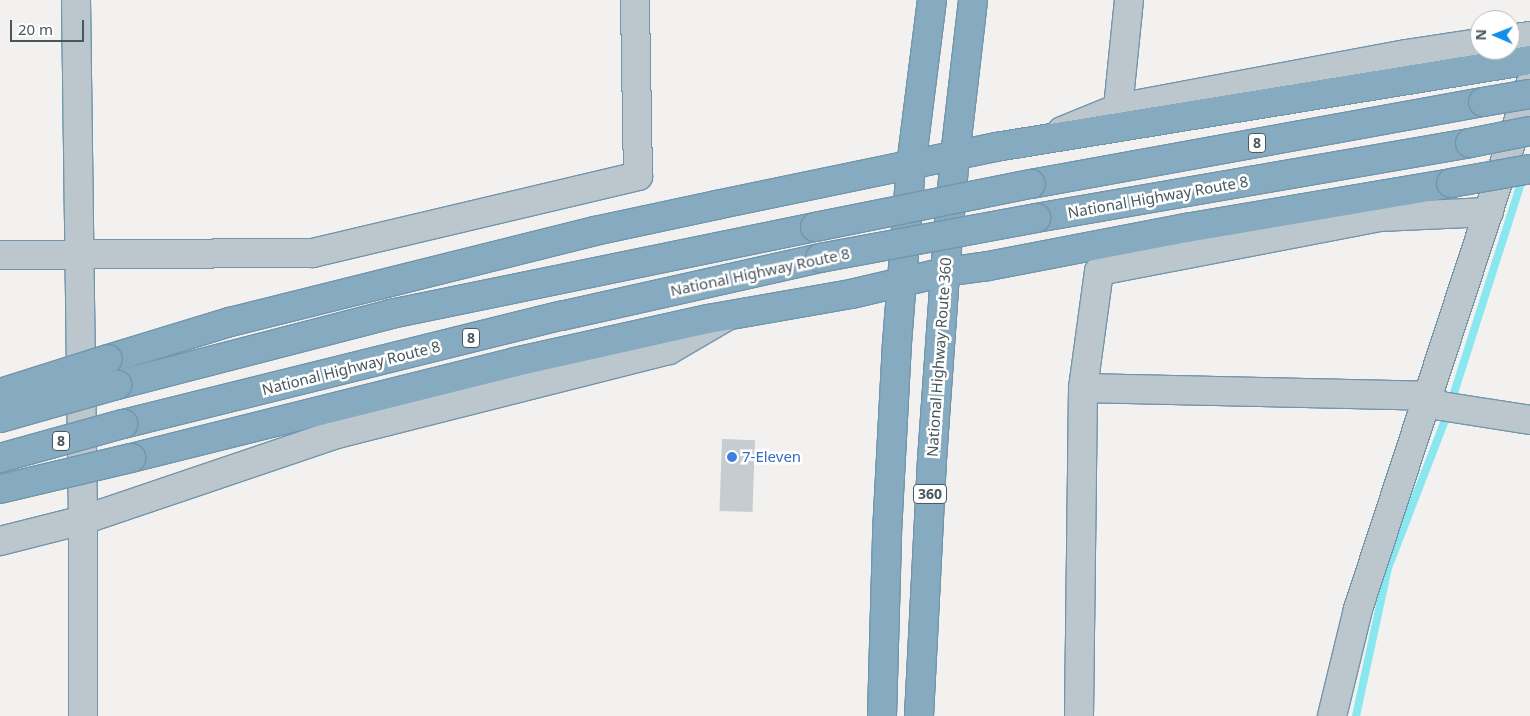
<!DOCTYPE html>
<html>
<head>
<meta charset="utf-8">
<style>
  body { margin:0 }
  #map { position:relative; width:1530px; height:716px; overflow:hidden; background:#f3f0f0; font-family:"Noto Sans",sans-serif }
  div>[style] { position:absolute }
  .stream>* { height:8px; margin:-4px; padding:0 4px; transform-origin:4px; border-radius:4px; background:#89e8ef }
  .building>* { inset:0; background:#c7ccd0; transform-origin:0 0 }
  .roads { filter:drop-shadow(1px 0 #7196ac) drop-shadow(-1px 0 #7196ac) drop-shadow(0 1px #7196ac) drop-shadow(0 -1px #7196ac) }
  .minor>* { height:28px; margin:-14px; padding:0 14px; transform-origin:14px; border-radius:14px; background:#bbc7cd }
  .highway>* { height:28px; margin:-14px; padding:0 14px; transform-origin:14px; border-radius:14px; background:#86aac0 }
  .bridges { filter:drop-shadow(1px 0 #7196ac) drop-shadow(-1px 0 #7196ac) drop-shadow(0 1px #7196ac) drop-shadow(0 -1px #7196ac) }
  .highway-bridge>* { height:28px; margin:-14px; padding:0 14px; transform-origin:14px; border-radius:14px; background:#86aac0 }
  .dots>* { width:14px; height:14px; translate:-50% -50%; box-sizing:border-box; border:2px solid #fff; border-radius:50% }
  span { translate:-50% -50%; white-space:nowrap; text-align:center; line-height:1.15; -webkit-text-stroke:5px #fff; paint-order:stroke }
  .shield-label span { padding:1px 4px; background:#fff; border:1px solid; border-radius:4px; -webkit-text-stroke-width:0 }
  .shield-label { font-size:14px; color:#47575e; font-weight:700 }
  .street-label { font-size:15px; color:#47575e }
  .shop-label { font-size:15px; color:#366cbe }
  .left { translate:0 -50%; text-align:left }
  .north { position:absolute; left:1470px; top:10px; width:50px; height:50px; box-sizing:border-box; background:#fff; border:1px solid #b5bcbf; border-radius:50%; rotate:271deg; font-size:14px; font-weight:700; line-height:20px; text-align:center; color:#47575e }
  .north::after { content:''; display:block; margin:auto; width:18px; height:22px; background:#138eea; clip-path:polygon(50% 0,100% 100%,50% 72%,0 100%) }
  .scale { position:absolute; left:10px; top:20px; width:74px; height:22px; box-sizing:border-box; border:2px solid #47575e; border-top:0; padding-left:6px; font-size:15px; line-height:18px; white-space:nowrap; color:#47575e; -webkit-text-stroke:4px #fff; paint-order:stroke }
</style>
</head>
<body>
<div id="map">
  <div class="stream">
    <i style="left:1356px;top:716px;width:151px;rotate:-77.8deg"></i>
    <i style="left:1388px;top:568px;width:161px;rotate:-68.9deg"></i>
    <i style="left:1446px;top:418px;width:253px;rotate:-72.3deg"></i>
  </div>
  <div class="building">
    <i style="left:722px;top:439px;width:33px;height:72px;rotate:2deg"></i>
  </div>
  <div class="roads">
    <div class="minor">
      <i style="left:76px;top:0;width:520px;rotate:89.23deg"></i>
      <i style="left:83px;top:520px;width:196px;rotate:90deg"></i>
      <i style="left:1510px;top:39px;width:20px;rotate:-9deg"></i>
      <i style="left:1118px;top:108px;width:109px;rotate:-84.2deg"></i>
      <i style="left:1062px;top:131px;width:61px;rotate:-22.3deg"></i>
      <i style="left:1118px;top:108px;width:293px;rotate:-10.6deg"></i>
      <i style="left:1406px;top:54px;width:75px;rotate:-8.5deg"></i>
      <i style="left:0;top:255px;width:313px;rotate:-0.4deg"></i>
      <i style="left:313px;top:253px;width:334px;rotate:-13.3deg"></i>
      <i style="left:638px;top:176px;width:176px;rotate:-91deg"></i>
      <i style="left:1083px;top:388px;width:344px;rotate:1.3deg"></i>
      <i style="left:1427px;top:396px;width:17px;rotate:36deg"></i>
      <i style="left:1441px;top:406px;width:90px;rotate:8.9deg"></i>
      <i style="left:0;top:541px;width:86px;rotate:-14.2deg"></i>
      <i style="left:83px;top:520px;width:268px;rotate:-18.7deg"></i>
      <i style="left:337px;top:434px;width:342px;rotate:-14.2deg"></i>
      <i style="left:669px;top:350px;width:64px;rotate:-30.2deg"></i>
      <i style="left:1079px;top:716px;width:328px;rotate:-89.3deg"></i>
      <i style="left:1083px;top:388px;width:118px;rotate:-82.2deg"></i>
      <i style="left:1099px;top:271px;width:286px;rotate:-10.9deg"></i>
      <i style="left:1380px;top:217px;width:109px;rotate:-2.6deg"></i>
      <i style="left:1332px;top:716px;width:110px;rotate:-76.3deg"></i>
      <i style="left:1358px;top:609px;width:552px;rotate:-71.83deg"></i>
    </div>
    <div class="highway">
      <i style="left:1031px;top:184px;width:459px;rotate:-10.3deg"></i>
      <i style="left:1036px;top:218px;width:440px;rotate:-9.8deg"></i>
      <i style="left:108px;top:359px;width:127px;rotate:-16.9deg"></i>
      <i style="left:230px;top:322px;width:376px;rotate:-14deg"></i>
      <i style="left:595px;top:231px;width:124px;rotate:-12.1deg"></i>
      <i style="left:716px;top:205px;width:286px;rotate:-11.7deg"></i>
      <i style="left:996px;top:147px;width:541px;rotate:-9.25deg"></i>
      <i style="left:117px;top:385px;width:283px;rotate:-14.5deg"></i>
      <i style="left:391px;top:314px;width:433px;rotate:-11.6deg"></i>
      <i style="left:123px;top:424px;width:451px;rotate:-13.9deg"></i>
      <i style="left:561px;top:316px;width:265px;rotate:-12.6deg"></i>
      <i style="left:131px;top:458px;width:396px;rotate:-14deg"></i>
      <i style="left:515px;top:362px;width:198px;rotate:-12.6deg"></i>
      <i style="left:708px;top:319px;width:145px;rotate:-9.9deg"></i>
      <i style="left:851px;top:294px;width:97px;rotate:-13.2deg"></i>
      <i style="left:945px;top:272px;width:43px;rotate:-7.9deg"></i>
      <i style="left:988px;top:266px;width:202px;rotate:-10.9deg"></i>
      <i style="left:1186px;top:228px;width:269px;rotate:-9.6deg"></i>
      <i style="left:882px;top:716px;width:183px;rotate:-88.4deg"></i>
      <i style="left:887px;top:533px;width:190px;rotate:-87deg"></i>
      <i style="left:897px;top:343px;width:178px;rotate:-85.5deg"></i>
      <i style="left:911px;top:166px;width:167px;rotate:-82.8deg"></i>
      <i style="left:919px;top:716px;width:256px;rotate:-87.1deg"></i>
      <i style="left:932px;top:460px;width:188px;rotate:-86deg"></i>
      <i style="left:945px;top:272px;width:116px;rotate:-85.1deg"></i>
      <i style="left:955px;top:156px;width:157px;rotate:-83.4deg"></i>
    </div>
  </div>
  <div class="bridges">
    <div class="highway-bridge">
      <i style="left:1483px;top:102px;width:48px;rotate:-9.7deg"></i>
      <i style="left:1470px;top:143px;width:61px;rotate:-11.3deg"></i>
      <i style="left:1451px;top:183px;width:80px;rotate:-10deg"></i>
      <i style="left:815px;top:227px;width:220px;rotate:-11.3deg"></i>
      <i style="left:820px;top:258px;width:220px;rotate:-10.5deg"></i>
      <i style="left:0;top:393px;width:113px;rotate:-17.5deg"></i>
      <i style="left:0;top:418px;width:122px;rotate:-15.8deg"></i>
      <i style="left:0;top:458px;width:128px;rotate:-15.5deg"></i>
      <i style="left:0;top:489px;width:135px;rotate:-13.3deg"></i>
    </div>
  </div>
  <div class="dots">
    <i style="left:732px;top:457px;background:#3f7fe0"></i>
  </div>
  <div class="shield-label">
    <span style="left:1257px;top:143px">8</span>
    <span style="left:471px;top:338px">8</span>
    <span style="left:61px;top:441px">8</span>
    <span style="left:930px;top:494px">360</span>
  </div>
  <div class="street-label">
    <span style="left:1158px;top:197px;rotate:-10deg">National Highway Route 8</span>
    <span style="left:760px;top:272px;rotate:-12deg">National Highway Route 8</span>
    <span style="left:939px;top:357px;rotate:-86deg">National Highway Route 360</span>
    <span style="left:351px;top:368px;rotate:-14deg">National Highway Route 8</span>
  </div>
  <div class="shop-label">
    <span class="left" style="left:742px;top:457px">7-Eleven</span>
  </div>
  <div class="north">N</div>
  <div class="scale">20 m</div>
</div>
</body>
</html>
